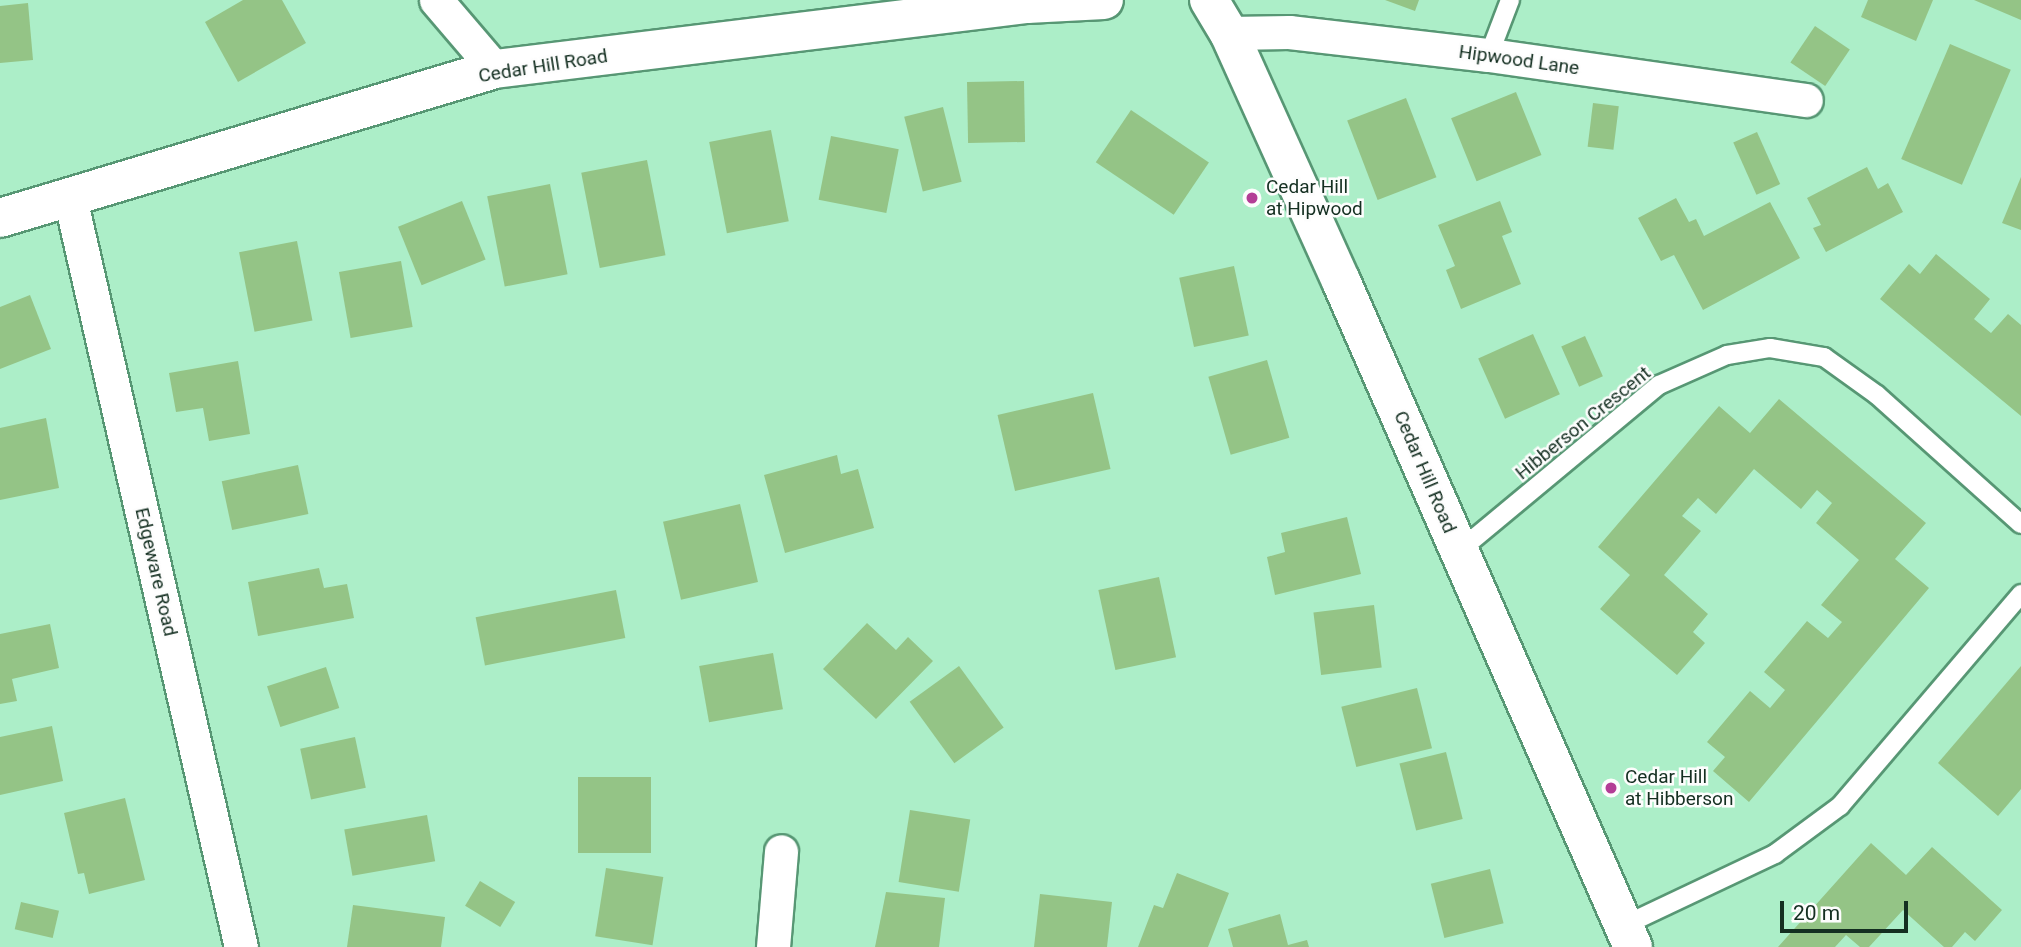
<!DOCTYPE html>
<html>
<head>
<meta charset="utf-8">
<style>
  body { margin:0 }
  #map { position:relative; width:2021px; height:947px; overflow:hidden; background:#aceec8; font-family:Roboto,sans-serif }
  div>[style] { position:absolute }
  .building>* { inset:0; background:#94c486; transform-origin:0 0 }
  .roads { filter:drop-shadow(2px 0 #579774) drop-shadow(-2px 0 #579774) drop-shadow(0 2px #579774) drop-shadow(0 -2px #579774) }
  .service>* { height:18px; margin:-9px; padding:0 9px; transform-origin:9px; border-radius:9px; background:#fff }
  .minor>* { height:33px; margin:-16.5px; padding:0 16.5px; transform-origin:16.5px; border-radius:16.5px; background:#fff }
  .tertiary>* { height:38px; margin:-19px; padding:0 19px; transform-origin:19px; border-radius:19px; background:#fff }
  .dots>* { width:19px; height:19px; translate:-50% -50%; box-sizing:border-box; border:4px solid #fdfdfd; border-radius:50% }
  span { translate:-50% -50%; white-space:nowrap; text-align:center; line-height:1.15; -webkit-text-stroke:5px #fdfdfd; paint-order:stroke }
  .street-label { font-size:19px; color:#142f21 }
  .poi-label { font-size:19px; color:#142f21 }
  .left { translate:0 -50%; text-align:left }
  .scale { position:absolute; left:1780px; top:901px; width:128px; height:32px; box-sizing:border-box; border:4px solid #142f21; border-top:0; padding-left:9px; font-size:21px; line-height:24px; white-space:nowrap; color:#142f21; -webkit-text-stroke:5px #fdfdfd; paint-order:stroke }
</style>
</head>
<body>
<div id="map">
  <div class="building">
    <i style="clip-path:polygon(243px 0,282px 0,306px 43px,238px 82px,205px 22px)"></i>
    <i style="clip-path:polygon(1385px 0,1419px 0,1415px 11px)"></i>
    <i style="clip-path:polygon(1868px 0,1933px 0,1916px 41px,1861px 17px)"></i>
    <i style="clip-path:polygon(1974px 0,2021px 0,2021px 20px)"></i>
    <i style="clip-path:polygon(28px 3px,33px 60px,0 63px,0 6px)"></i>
    <i style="left:1815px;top:26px;width:42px;height:44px;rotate:34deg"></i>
    <i style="left:1950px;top:44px;width:66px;height:125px;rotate:23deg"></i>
    <i style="left:1024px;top:81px;width:61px;height:57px;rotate:89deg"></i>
    <i style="left:1516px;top:92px;width:68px;height:70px;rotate:68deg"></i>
    <i style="left:1406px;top:98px;width:85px;height:63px;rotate:69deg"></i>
    <i style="left:1593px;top:103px;width:26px;height:44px;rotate:7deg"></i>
    <i style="left:943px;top:107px;width:77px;height:40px;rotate:76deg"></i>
    <i style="left:1131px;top:110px;width:94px;height:63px;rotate:34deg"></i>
    <i style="left:771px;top:130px;width:93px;height:63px;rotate:79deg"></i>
    <i style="left:1757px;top:132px;width:57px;height:26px;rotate:66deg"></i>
    <i style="left:831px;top:136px;width:69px;height:65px;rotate:11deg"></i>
    <i style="left:647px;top:160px;width:97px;height:67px;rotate:79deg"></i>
    <i style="clip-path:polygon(1867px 167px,1878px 189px,1888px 183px,1903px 212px,1826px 252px,1813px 228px,1821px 225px,1807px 198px)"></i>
    <i style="clip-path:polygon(2021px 177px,2021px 230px,2002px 223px)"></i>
    <i style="left:550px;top:184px;width:92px;height:64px;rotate:79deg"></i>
    <i style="clip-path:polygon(1676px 198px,1689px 222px,1696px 219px,1704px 236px,1770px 202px,1800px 258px,1703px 310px,1674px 255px,1661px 261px,1638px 218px)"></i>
    <i style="left:462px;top:201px;width:63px;height:69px;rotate:68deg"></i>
    <i style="clip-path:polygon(1500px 201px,1512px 232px,1502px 236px,1521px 284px,1461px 309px,1446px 270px,1455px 266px,1438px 225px)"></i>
    <i style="left:297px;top:241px;width:81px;height:59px;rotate:79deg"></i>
    <i style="clip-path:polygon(1936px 254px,1990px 299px,1974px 319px,1991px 333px,2008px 314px,2021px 325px,2021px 416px,1880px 299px,1909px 264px,1920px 274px)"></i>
    <i style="left:401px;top:261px;width:67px;height:63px;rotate:80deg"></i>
    <i style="left:1234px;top:266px;width:71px;height:56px;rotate:78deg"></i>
    <i style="clip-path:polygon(30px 295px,51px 349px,0 369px,0 307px)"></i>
    <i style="left:1533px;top:334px;width:66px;height:60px;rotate:66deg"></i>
    <i style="left:1585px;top:336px;width:44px;height:26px;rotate:66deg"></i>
    <i style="left:1267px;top:360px;width:81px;height:61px;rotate:74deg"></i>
    <i style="clip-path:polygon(238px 361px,250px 434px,209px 441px,203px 408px,176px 412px,169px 373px)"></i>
    <i style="left:1093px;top:393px;width:78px;height:98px;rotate:77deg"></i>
    <i style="clip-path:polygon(1779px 399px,1926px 523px,1895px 559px,1929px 588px,1749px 802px,1713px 771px,1725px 757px,1707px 742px,1750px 691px,1770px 708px,1785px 690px,1764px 672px,1807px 621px,1828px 638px,1842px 622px,1821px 605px,1859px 560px,1816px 523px,1832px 503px,1817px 490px,1801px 509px,1754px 469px,1716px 514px,1698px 498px,1682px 516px,1701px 531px,1664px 575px,1708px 614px,1693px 632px,1705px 643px,1677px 675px,1600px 609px,1630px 575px,1598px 547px,1719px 406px,1750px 433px)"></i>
    <i style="clip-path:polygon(46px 418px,59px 488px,0 500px,0 428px)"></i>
    <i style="clip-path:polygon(837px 455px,841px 474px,858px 469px,874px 528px,785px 553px,764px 475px)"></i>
    <i style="left:298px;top:465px;width:50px;height:78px;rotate:78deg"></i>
    <i style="left:740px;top:504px;width:80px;height:79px;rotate:77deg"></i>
    <i style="clip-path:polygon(1347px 517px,1361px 574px,1275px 595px,1267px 557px,1285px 552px,1281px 533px)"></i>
    <i style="clip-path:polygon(319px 568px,324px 588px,347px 584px,354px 618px,258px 636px,248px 582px)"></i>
    <i style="left:1159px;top:577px;width:82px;height:62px;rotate:78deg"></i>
    <i style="left:616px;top:590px;width:49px;height:143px;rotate:79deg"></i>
    <i style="left:1374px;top:605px;width:63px;height:61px;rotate:83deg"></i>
    <i style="clip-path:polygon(867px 623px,896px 650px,908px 637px,933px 661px,876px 719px,823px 669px)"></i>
    <i style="clip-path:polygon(50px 624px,59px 668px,12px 679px,17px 701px,0 704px,0 634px)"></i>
    <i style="left:773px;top:653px;width:57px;height:75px;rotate:80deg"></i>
    <i style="left:959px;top:666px;width:76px;height:61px;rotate:54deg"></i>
    <i style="clip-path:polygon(2021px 666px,2021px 789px,1998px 816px,1938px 763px)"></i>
    <i style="left:326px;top:667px;width:43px;height:62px;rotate:72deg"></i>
    <i style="left:1417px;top:688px;width:62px;height:78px;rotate:76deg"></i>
    <i style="clip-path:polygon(52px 726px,63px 781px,0 795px,0 737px)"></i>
    <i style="left:355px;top:737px;width:52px;height:56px;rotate:78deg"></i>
    <i style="left:1446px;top:752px;width:69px;height:48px;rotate:76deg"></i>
    <i style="left:578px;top:777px;width:73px;height:76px"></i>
    <i style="clip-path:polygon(125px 798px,145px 880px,89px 894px,84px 873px,78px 874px,64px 813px)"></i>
    <i style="left:910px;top:810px;width:61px;height:73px;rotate:9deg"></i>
    <i style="left:427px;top:815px;width:47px;height:84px;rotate:80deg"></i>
    <i style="clip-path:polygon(1871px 843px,1906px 875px,1932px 847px,2002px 910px,1975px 941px,1965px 932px,1952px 947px,1944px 947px,1903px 910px,1869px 947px,1860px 947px,1846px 935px,1835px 947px,1778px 947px)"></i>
    <i style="left:606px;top:868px;width:58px;height:69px;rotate:9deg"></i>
    <i style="left:1490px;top:869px;width:56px;height:61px;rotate:76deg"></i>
    <i style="clip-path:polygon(1177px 873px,1229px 893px,1208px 947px,1138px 947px,1154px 905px,1163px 908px)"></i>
    <i style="left:480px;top:881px;width:41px;height:29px;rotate:31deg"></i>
    <i style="clip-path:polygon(886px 892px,945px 898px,939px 947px,875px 947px)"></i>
    <i style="clip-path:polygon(1040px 894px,1112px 902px,1107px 947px,1034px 947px)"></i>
    <i style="left:21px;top:902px;width:39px;height:28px;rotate:13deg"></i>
    <i style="clip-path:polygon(353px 905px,445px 917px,441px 947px,347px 947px)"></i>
    <i style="clip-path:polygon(1280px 914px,1288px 945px,1307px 940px,1309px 947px,1233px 947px,1228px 929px)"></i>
  </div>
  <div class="roads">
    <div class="service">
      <i style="left:1489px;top:55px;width:59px;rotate:-69.1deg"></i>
      <i style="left:1459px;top:551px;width:260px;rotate:-39.7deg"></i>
      <i style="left:1659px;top:385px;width:74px;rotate:-23.8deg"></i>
      <i style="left:1727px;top:355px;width:44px;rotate:-9.2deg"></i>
      <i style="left:1770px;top:348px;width:55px;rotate:9.5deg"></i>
      <i style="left:1824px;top:357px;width:65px;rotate:35.6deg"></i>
      <i style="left:1877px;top:395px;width:193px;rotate:41.9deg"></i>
      <i style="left:1625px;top:925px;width:166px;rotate:-25.3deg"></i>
      <i style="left:1775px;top:854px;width:81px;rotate:-36.4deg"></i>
      <i style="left:1840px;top:806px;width:279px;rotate:-49.5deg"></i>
    </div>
    <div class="minor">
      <i style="left:436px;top:0;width:91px;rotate:49.5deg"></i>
      <i style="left:1229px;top:33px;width:60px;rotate:-1deg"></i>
      <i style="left:1289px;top:32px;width:201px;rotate:6.6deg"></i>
      <i style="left:1489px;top:55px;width:320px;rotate:8.1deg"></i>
      <i style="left:70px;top:198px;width:768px;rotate:77.14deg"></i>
      <i style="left:773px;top:947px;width:96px;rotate:-85.2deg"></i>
    </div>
    <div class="tertiary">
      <i style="left:1209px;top:0;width:39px;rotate:59deg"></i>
      <i style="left:1229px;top:33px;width:272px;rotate:65.7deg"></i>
      <i style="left:1341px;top:281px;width:727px;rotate:66.33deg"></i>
      <i style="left:0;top:218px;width:517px;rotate:-16.75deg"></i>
      <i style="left:495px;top:69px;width:536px;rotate:-6.97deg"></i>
      <i style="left:1027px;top:4px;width:77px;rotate:-3deg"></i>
    </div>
  </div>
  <div class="dots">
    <i style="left:1252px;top:198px;background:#b33e96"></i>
    <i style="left:1611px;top:788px;background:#b33e96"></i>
  </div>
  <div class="street-label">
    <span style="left:1519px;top:60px;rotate:8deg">Hipwood Lane</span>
    <span style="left:543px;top:66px;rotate:-9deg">Cedar Hill Road</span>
    <span style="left:1583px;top:423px;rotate:-39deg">Hibberson Crescent</span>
    <span style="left:1425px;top:472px;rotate:67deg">Cedar Hill Road</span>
    <span style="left:156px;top:572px;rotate:77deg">Edgeware Road</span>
  </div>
  <div class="poi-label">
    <span class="left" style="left:1266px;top:198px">Cedar Hill<br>at Hipwood</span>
    <span class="left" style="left:1625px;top:788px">Cedar Hill<br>at Hibberson</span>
  </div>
  <div class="scale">20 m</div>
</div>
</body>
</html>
